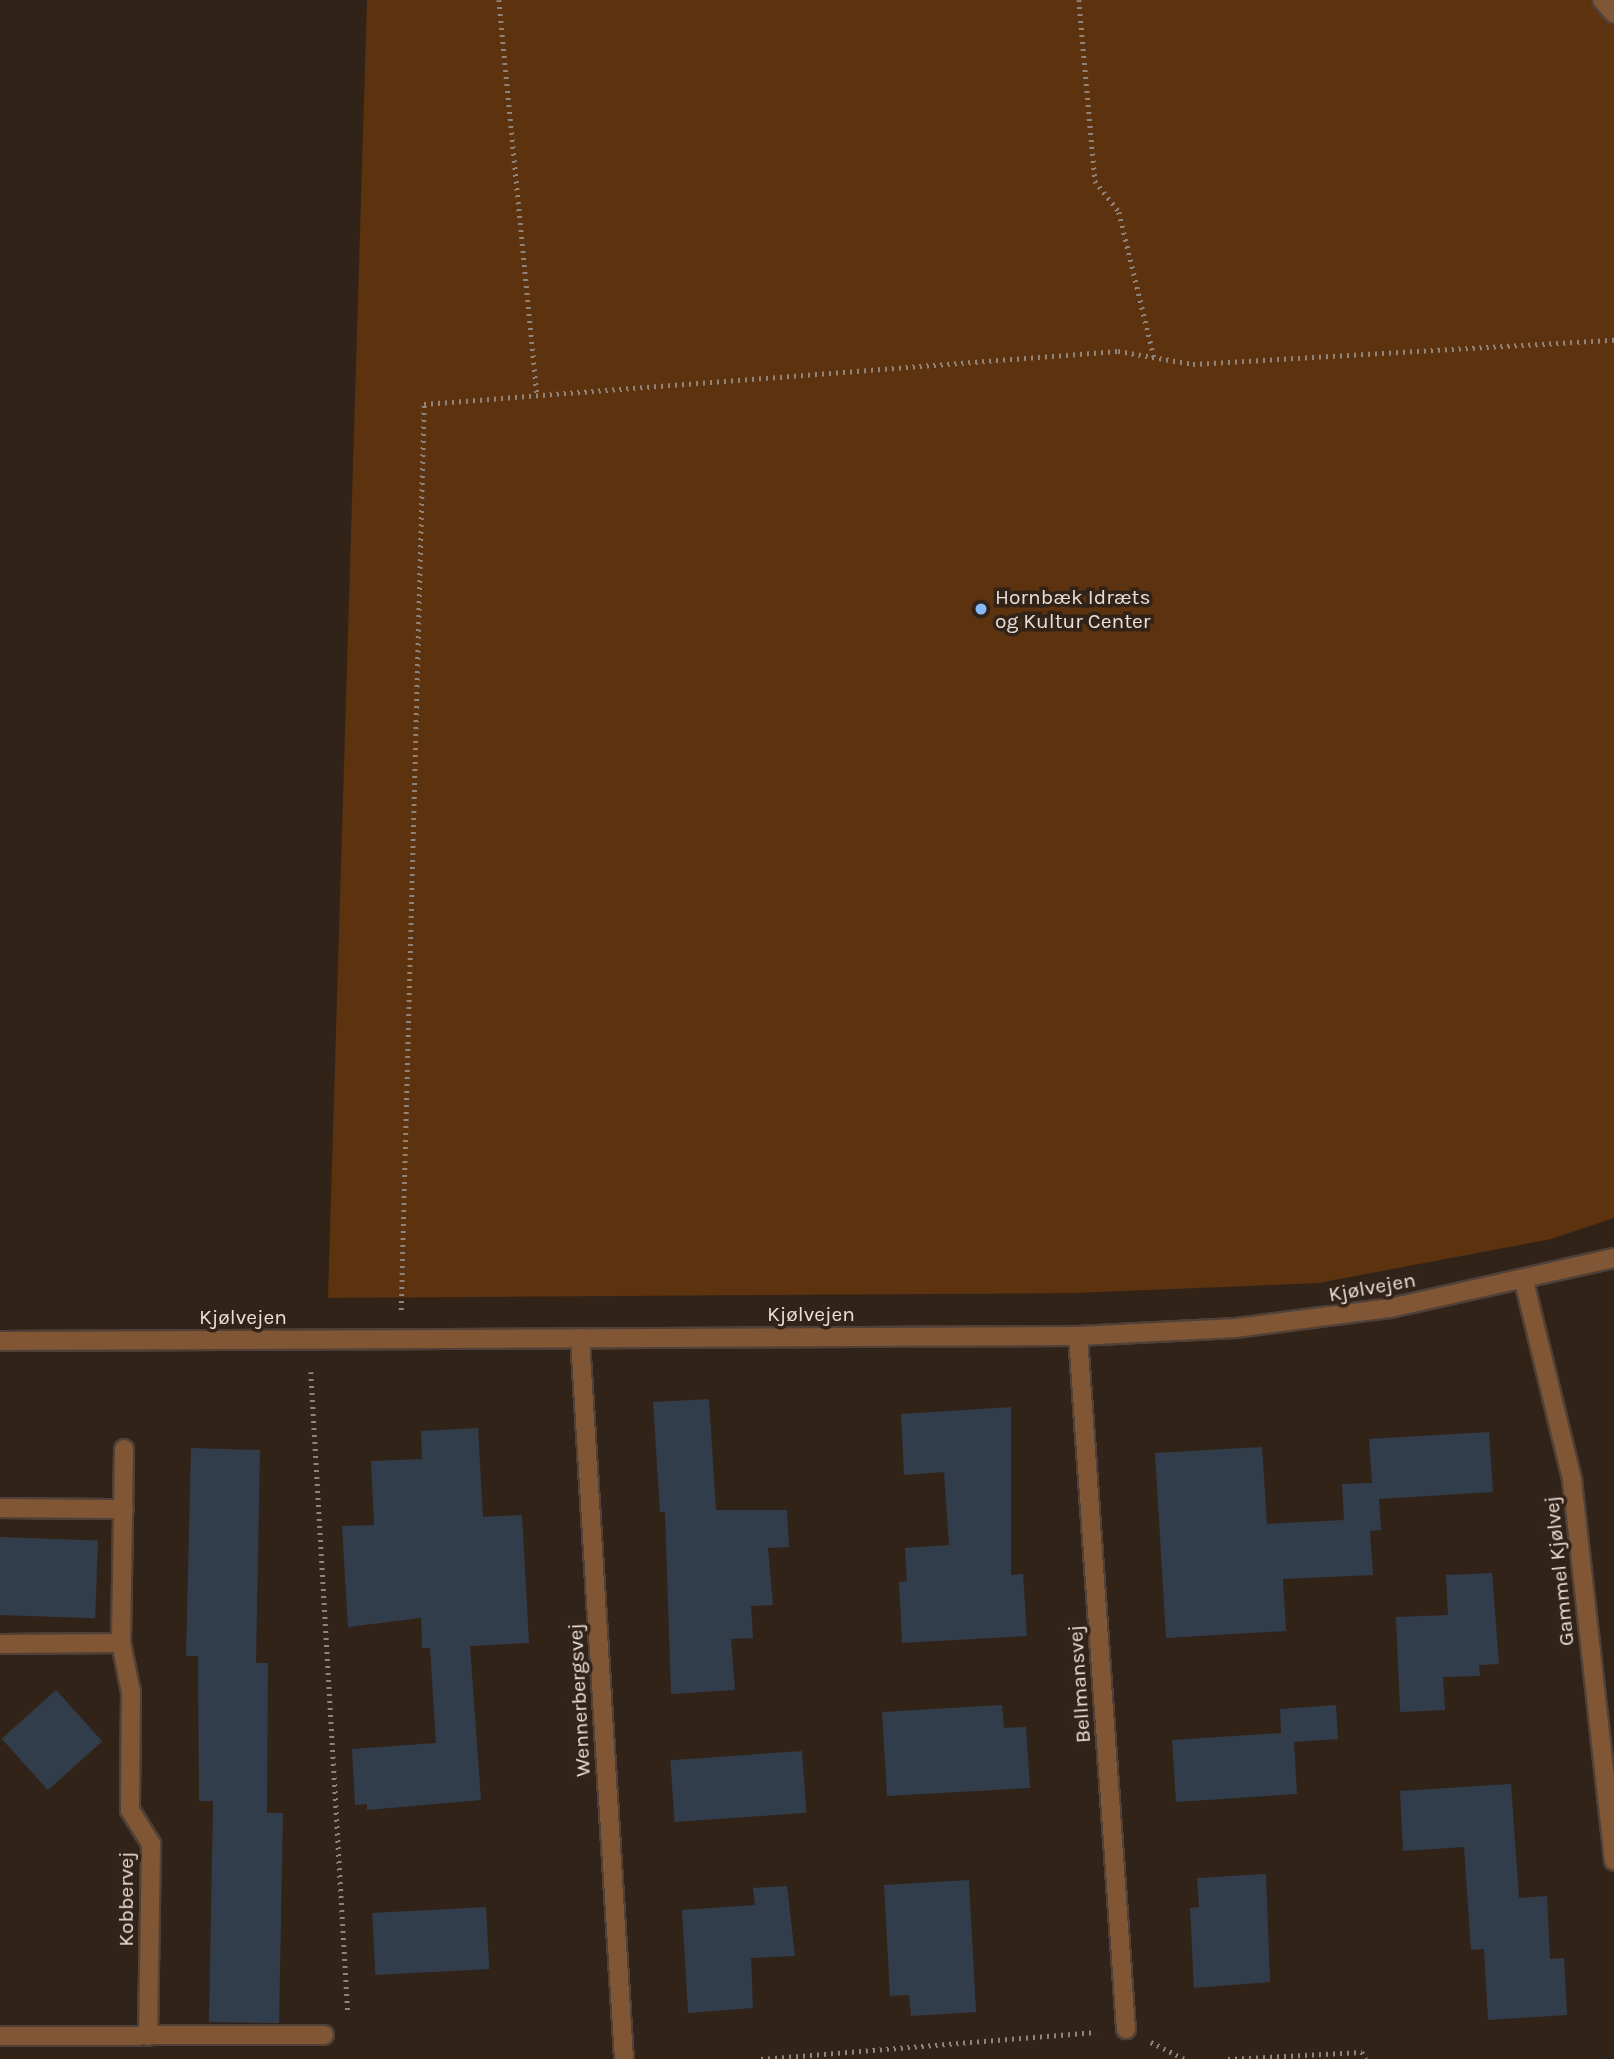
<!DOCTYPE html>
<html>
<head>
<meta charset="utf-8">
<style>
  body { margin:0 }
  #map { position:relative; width:1614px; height:2059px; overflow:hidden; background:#322318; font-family:Karla,sans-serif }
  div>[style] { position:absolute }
  .green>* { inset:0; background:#5c320f }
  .building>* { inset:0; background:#323d4c; transform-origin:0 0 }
  .path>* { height:4.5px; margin-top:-2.25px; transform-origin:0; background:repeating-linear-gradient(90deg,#90837a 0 2px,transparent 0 7px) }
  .roads { filter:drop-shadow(2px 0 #4f4137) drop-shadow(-2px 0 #4f4137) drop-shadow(0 2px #4f4137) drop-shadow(0 -2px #4f4137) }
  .service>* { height:18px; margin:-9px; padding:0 9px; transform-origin:9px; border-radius:9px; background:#815635 }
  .minor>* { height:18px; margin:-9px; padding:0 9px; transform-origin:9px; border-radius:9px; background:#815635 }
  .tertiary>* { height:18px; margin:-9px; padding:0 9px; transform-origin:9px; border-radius:9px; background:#815635 }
  .dots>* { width:19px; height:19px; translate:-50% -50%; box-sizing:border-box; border:4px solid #322318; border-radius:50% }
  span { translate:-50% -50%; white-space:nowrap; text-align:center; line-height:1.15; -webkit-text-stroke:7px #322318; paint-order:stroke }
  .poi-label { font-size:21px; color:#eadfd8 }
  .left { translate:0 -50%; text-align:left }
  .street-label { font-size:21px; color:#eadfd8 }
</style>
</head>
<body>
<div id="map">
  <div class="green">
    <i style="clip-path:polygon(367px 0,1614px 0,1614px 1218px,1551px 1239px,1319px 1283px,1075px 1293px,328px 1298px)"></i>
  </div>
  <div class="building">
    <i style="clip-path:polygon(709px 1399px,716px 1510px,787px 1510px,789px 1547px,768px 1548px,773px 1605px,751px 1606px,753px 1638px,731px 1639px,735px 1690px,671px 1694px,665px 1512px,660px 1512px,653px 1402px)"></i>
    <i style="clip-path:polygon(1011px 1407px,1011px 1575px,1023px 1574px,1027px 1636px,902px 1643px,899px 1582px,907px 1581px,905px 1548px,949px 1545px,944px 1472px,904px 1475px,901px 1414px)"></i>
    <i style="clip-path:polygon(478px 1428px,483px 1517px,522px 1515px,529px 1643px,470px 1646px,481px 1800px,367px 1810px,367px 1804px,355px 1805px,352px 1749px,436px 1743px,430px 1648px,422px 1648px,421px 1618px,348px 1627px,342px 1526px,374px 1525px,371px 1461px,422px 1459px,421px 1431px)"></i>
    <i style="clip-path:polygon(1489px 1432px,1493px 1492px,1379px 1499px,1381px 1530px,1370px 1531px,1373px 1575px,1283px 1579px,1286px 1631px,1166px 1638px,1155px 1453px,1262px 1447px,1267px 1524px,1344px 1520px,1342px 1484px,1372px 1483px,1369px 1439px)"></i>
    <i style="clip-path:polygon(191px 1448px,260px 1450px,256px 1663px,268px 1663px,267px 1813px,283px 1813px,279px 2023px,209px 2022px,213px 1801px,199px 1801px,198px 1656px,186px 1656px)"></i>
    <i style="left:0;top:1537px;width:98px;height:78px;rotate:2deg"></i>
    <i style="clip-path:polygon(1492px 1573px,1499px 1664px,1479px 1665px,1480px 1676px,1443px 1677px,1445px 1710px,1400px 1712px,1396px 1617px,1448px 1615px,1446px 1575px)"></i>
    <i style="left:56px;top:1690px;width:69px;height:73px;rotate:48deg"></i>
    <i style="clip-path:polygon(1002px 1705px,1004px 1728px,1026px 1727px,1030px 1788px,887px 1796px,882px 1712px)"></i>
    <i style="clip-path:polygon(1336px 1705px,1338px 1739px,1294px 1742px,1297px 1794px,1176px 1802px,1172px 1740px,1281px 1733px,1280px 1709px)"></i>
    <i style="left:802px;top:1751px;width:62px;height:132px;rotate:86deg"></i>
    <i style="clip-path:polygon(1511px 1784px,1519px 1898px,1547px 1896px,1550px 1959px,1564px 1958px,1567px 2015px,1488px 2020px,1484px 1949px,1471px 1950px,1464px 1847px,1403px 1851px,1400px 1791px)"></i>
    <i style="clip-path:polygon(1266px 1874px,1270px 1982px,1194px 1988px,1190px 1908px,1199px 1907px,1197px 1878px)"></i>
    <i style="clip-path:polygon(969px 1880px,976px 2012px,911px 2016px,909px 1995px,890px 1996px,884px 1885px)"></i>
    <i style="clip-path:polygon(787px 1886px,795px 1956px,751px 1958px,753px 2008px,688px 2013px,682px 1910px,755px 1905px,753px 1888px)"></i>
    <i style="left:486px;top:1907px;width:62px;height:114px;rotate:87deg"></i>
  </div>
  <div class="path">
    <i style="left:499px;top:0;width:397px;rotate:84.5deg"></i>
    <i style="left:1079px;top:0;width:182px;rotate:84.9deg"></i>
    <i style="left:1095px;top:181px;width:39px;rotate:52deg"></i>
    <i style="left:1119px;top:212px;width:149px;rotate:76.4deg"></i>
    <i style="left:401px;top:1310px;width:906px;rotate:-88.55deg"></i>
    <i style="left:424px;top:404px;width:696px;rotate:-4.37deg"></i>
    <i style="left:1118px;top:351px;width:76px;rotate:9.8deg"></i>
    <i style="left:1193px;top:364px;width:422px;rotate:-3.3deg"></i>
    <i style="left:311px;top:1372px;width:642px;rotate:86.7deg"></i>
    <i style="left:1151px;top:2042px;width:37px;rotate:27deg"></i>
    <i style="left:761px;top:2059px;width:336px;rotate:-4.6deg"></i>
    <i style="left:1228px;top:2059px;width:134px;rotate:-3deg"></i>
    <i style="left:1362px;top:2052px;width:8px;rotate:60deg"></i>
  </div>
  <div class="roads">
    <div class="service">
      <i style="left:1602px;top:0;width:18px;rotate:49deg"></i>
    </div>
    <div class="minor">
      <i style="left:1524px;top:1281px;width:205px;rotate:76.4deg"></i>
      <i style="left:1572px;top:1480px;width:383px;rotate:83.7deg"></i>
      <i style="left:1078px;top:1336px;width:695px;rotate:86.04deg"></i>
      <i style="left:580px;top:1338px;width:722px;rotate:86.51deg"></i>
      <i style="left:0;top:1508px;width:124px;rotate:0.5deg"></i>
      <i style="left:121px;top:1643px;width:194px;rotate:-89.1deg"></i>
      <i style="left:0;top:1644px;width:121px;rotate:-0.5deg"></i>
      <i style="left:121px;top:1643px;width:50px;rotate:78.5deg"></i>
      <i style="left:131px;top:1692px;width:118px;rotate:90.5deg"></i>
      <i style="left:130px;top:1810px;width:40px;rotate:58deg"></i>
      <i style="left:151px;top:1844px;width:192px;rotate:90.9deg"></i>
      <i style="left:0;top:2036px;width:324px;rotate:-0.2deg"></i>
    </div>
    <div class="tertiary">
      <i style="left:0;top:1341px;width:1078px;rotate:-0.27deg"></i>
      <i style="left:1078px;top:1336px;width:158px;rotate:-2.9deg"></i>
      <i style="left:1236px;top:1328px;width:155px;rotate:-7.4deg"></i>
      <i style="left:1390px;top:1308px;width:230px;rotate:-12.6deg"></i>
    </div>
  </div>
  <div class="dots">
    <i style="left:981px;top:609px;background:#89bafc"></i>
  </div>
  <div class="poi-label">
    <span class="left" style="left:995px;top:609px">Hornbæk Idræts<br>og Kultur Center</span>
  </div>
  <div class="street-label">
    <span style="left:1372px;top:1287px;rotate:-10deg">Kjølvejen</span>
    <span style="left:811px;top:1314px">Kjølvejen</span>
    <span style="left:243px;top:1317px">Kjølvejen</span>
    <span style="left:1559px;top:1571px;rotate:-96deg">Gammel Kjølvej</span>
    <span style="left:1079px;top:1684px;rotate:-94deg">Bellmansvej</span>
    <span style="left:579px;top:1700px;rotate:-93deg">Wennerbergsvej</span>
    <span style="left:126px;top:1899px;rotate:-90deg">Kobbervej</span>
  </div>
</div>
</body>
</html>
